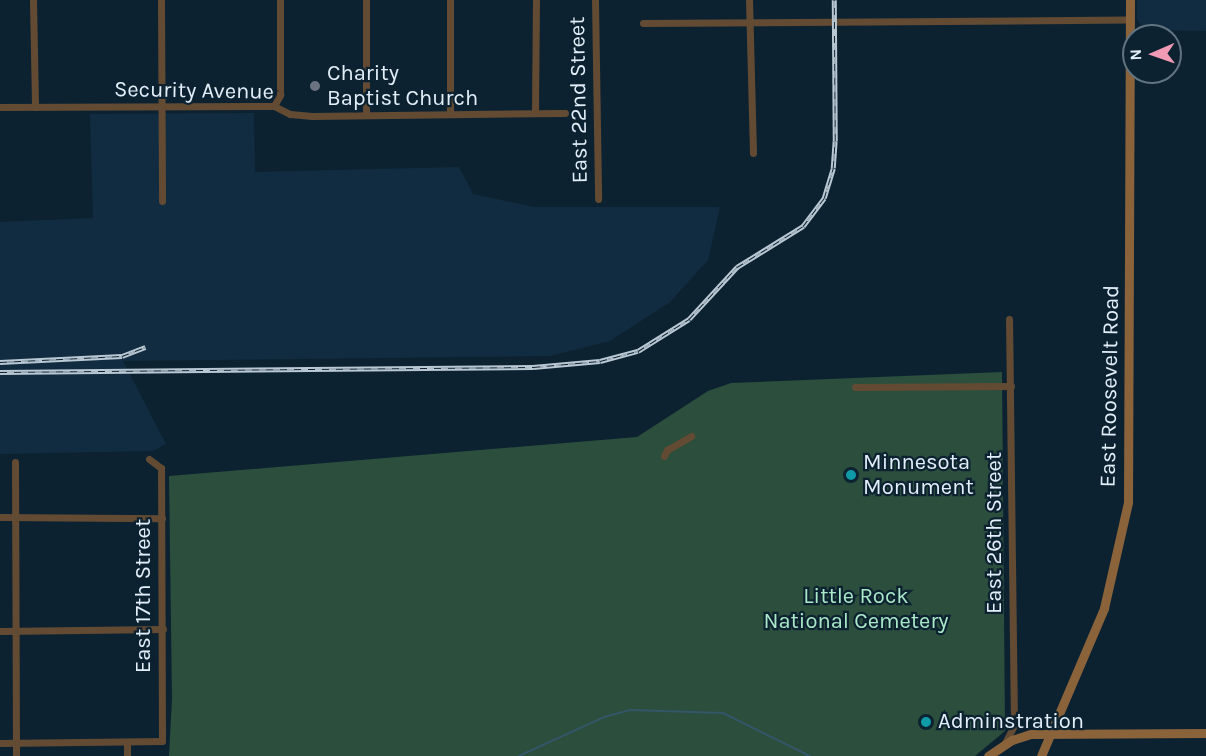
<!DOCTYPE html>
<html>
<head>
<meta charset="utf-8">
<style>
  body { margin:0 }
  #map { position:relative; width:1206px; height:756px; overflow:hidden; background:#0d2231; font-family:Karla,sans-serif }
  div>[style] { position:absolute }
  .built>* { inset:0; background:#112c40 }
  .green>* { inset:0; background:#2c4e3d }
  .stream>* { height:2px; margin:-1px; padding:0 1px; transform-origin:1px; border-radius:1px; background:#335668 }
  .minor>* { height:7px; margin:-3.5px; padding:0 3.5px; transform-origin:3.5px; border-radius:3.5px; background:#634b33 }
  .secondary>* { height:9px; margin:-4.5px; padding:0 4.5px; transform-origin:4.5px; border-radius:4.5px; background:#8a633b }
  .rail>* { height:4.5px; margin-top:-2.25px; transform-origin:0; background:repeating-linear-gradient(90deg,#0d2231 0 7px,#b9c8d3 0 14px); box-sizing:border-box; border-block:2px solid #b9c8d3 }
  .dots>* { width:16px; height:16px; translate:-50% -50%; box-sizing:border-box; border:3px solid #0d2231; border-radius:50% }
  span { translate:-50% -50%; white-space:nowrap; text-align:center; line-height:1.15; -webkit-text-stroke:4.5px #0d2231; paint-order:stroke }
  .poi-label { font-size:22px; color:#e2eff9 }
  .left { translate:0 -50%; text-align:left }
  .street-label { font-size:22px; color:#e2eff9 }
  .park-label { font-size:22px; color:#a9e9c7 }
  .north { position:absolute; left:1122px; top:24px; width:60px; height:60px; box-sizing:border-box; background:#0d2231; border:2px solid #627481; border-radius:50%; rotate:268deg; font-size:16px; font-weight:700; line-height:24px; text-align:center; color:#e2eff9 }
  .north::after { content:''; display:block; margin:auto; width:21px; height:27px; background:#f19ab4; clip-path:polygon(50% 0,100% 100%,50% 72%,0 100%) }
</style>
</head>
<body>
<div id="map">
  <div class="built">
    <i style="clip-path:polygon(1137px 0,1206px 0,1206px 31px,1144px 30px,1137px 19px)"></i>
    <i style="clip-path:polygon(254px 113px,255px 172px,459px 167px,473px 194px,534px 207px,720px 207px,708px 260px,670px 302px,610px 341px,550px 356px,123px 361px,166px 444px,153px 451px,0 454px,0 222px,93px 218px,90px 114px)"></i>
  </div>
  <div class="green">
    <i style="clip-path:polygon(1002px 372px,1005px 731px,975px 756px,169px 756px,172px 699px,169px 476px,637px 437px,708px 391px,731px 383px)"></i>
  </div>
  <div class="stream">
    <i style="left:519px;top:756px;width:94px;rotate:-24.6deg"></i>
    <i style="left:604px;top:717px;width:28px;rotate:-15deg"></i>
    <i style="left:631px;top:710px;width:92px;rotate:1.9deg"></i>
    <i style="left:723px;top:713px;width:97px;rotate:26.3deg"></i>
  </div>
  <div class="minor">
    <i style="left:33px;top:0;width:107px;rotate:88.9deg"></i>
    <i style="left:161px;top:0;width:201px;rotate:89.7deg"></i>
    <i style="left:366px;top:0;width:114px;rotate:90deg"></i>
    <i style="left:595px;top:0;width:199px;rotate:89.1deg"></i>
    <i style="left:749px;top:0;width:153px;rotate:88.5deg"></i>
    <i style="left:643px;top:23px;width:487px;rotate:-0.4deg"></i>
    <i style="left:274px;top:106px;width:13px;rotate:-61deg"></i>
    <i style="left:280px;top:95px;width:95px;rotate:-90deg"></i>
    <i style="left:0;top:107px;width:274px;rotate:-0.2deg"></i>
    <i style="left:274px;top:106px;width:18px;rotate:27deg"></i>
    <i style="left:290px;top:114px;width:22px;rotate:5deg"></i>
    <i style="left:312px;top:116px;width:253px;rotate:-0.7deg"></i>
    <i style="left:535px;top:112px;width:112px;rotate:-89.5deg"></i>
    <i style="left:450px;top:113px;width:113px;rotate:-90deg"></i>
    <i style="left:855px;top:387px;width:156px;rotate:-0.4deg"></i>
    <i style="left:664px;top:456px;width:7px;rotate:-63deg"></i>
    <i style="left:667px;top:450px;width:28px;rotate:-30deg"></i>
    <i style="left:15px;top:462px;width:294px;rotate:89.8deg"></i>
    <i style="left:0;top:517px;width:162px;rotate:0.4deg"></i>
    <i style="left:0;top:631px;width:163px;rotate:-0.7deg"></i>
    <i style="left:127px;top:742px;width:14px;rotate:90deg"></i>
    <i style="left:0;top:743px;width:162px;rotate:-0.7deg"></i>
    <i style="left:162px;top:741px;width:273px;rotate:-90.2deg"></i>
    <i style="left:161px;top:468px;width:15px;rotate:-143deg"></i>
    <i style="left:1005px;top:743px;width:20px;rotate:-63deg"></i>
    <i style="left:1014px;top:725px;width:406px;rotate:-90.7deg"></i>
  </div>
  <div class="secondary">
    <i style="left:988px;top:756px;width:29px;rotate:-34deg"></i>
    <i style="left:1012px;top:740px;width:19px;rotate:-18deg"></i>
    <i style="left:1030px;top:734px;width:176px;rotate:-0.3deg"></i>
    <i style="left:1041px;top:756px;width:161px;rotate:-66.9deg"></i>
    <i style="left:1104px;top:608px;width:109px;rotate:-77.2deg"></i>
    <i style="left:1128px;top:502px;width:502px;rotate:-89.77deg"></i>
  </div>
  <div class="rail">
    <i style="left:0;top:362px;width:122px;rotate:-2.8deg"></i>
    <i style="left:122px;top:356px;width:25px;rotate:-21deg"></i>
    <i style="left:0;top:372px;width:533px;rotate:-0.54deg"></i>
    <i style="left:533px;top:367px;width:67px;rotate:-5.1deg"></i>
    <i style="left:600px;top:361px;width:39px;rotate:-15deg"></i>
    <i style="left:638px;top:351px;width:60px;rotate:-32.1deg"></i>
    <i style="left:689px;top:319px;width:71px;rotate:-47.3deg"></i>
    <i style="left:737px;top:267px;width:78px;rotate:-31.8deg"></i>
    <i style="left:803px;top:226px;width:35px;rotate:-53deg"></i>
    <i style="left:824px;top:198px;width:31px;rotate:-73deg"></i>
    <i style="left:833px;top:168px;width:27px;rotate:-86deg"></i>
    <i style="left:835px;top:141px;width:141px;rotate:-90.4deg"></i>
  </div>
  <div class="dots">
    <i style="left:315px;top:86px;background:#6b7280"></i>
    <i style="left:851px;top:475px;background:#0f9aa8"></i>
    <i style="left:926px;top:722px;background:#0f9aa8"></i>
  </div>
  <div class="poi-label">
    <span class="left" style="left:327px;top:86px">Charity<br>Baptist Church</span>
    <span class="left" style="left:863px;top:475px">Minnesota<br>Monument</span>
    <span class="left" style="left:938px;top:722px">Adminstration</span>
  </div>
  <div class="street-label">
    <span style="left:194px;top:91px;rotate:1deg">Security Avenue</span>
    <span style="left:579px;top:100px;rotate:-91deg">East 22nd Street</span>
    <span style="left:1110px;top:386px;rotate:-89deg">East Roosevelt Road</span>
    <span style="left:995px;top:533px;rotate:-90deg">East 26th Street</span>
    <span style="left:144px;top:596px;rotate:-90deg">East 17th Street</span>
  </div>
  <div class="park-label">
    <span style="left:856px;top:609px">Little Rock<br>National Cemetery</span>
  </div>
  <div class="north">N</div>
</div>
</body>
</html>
